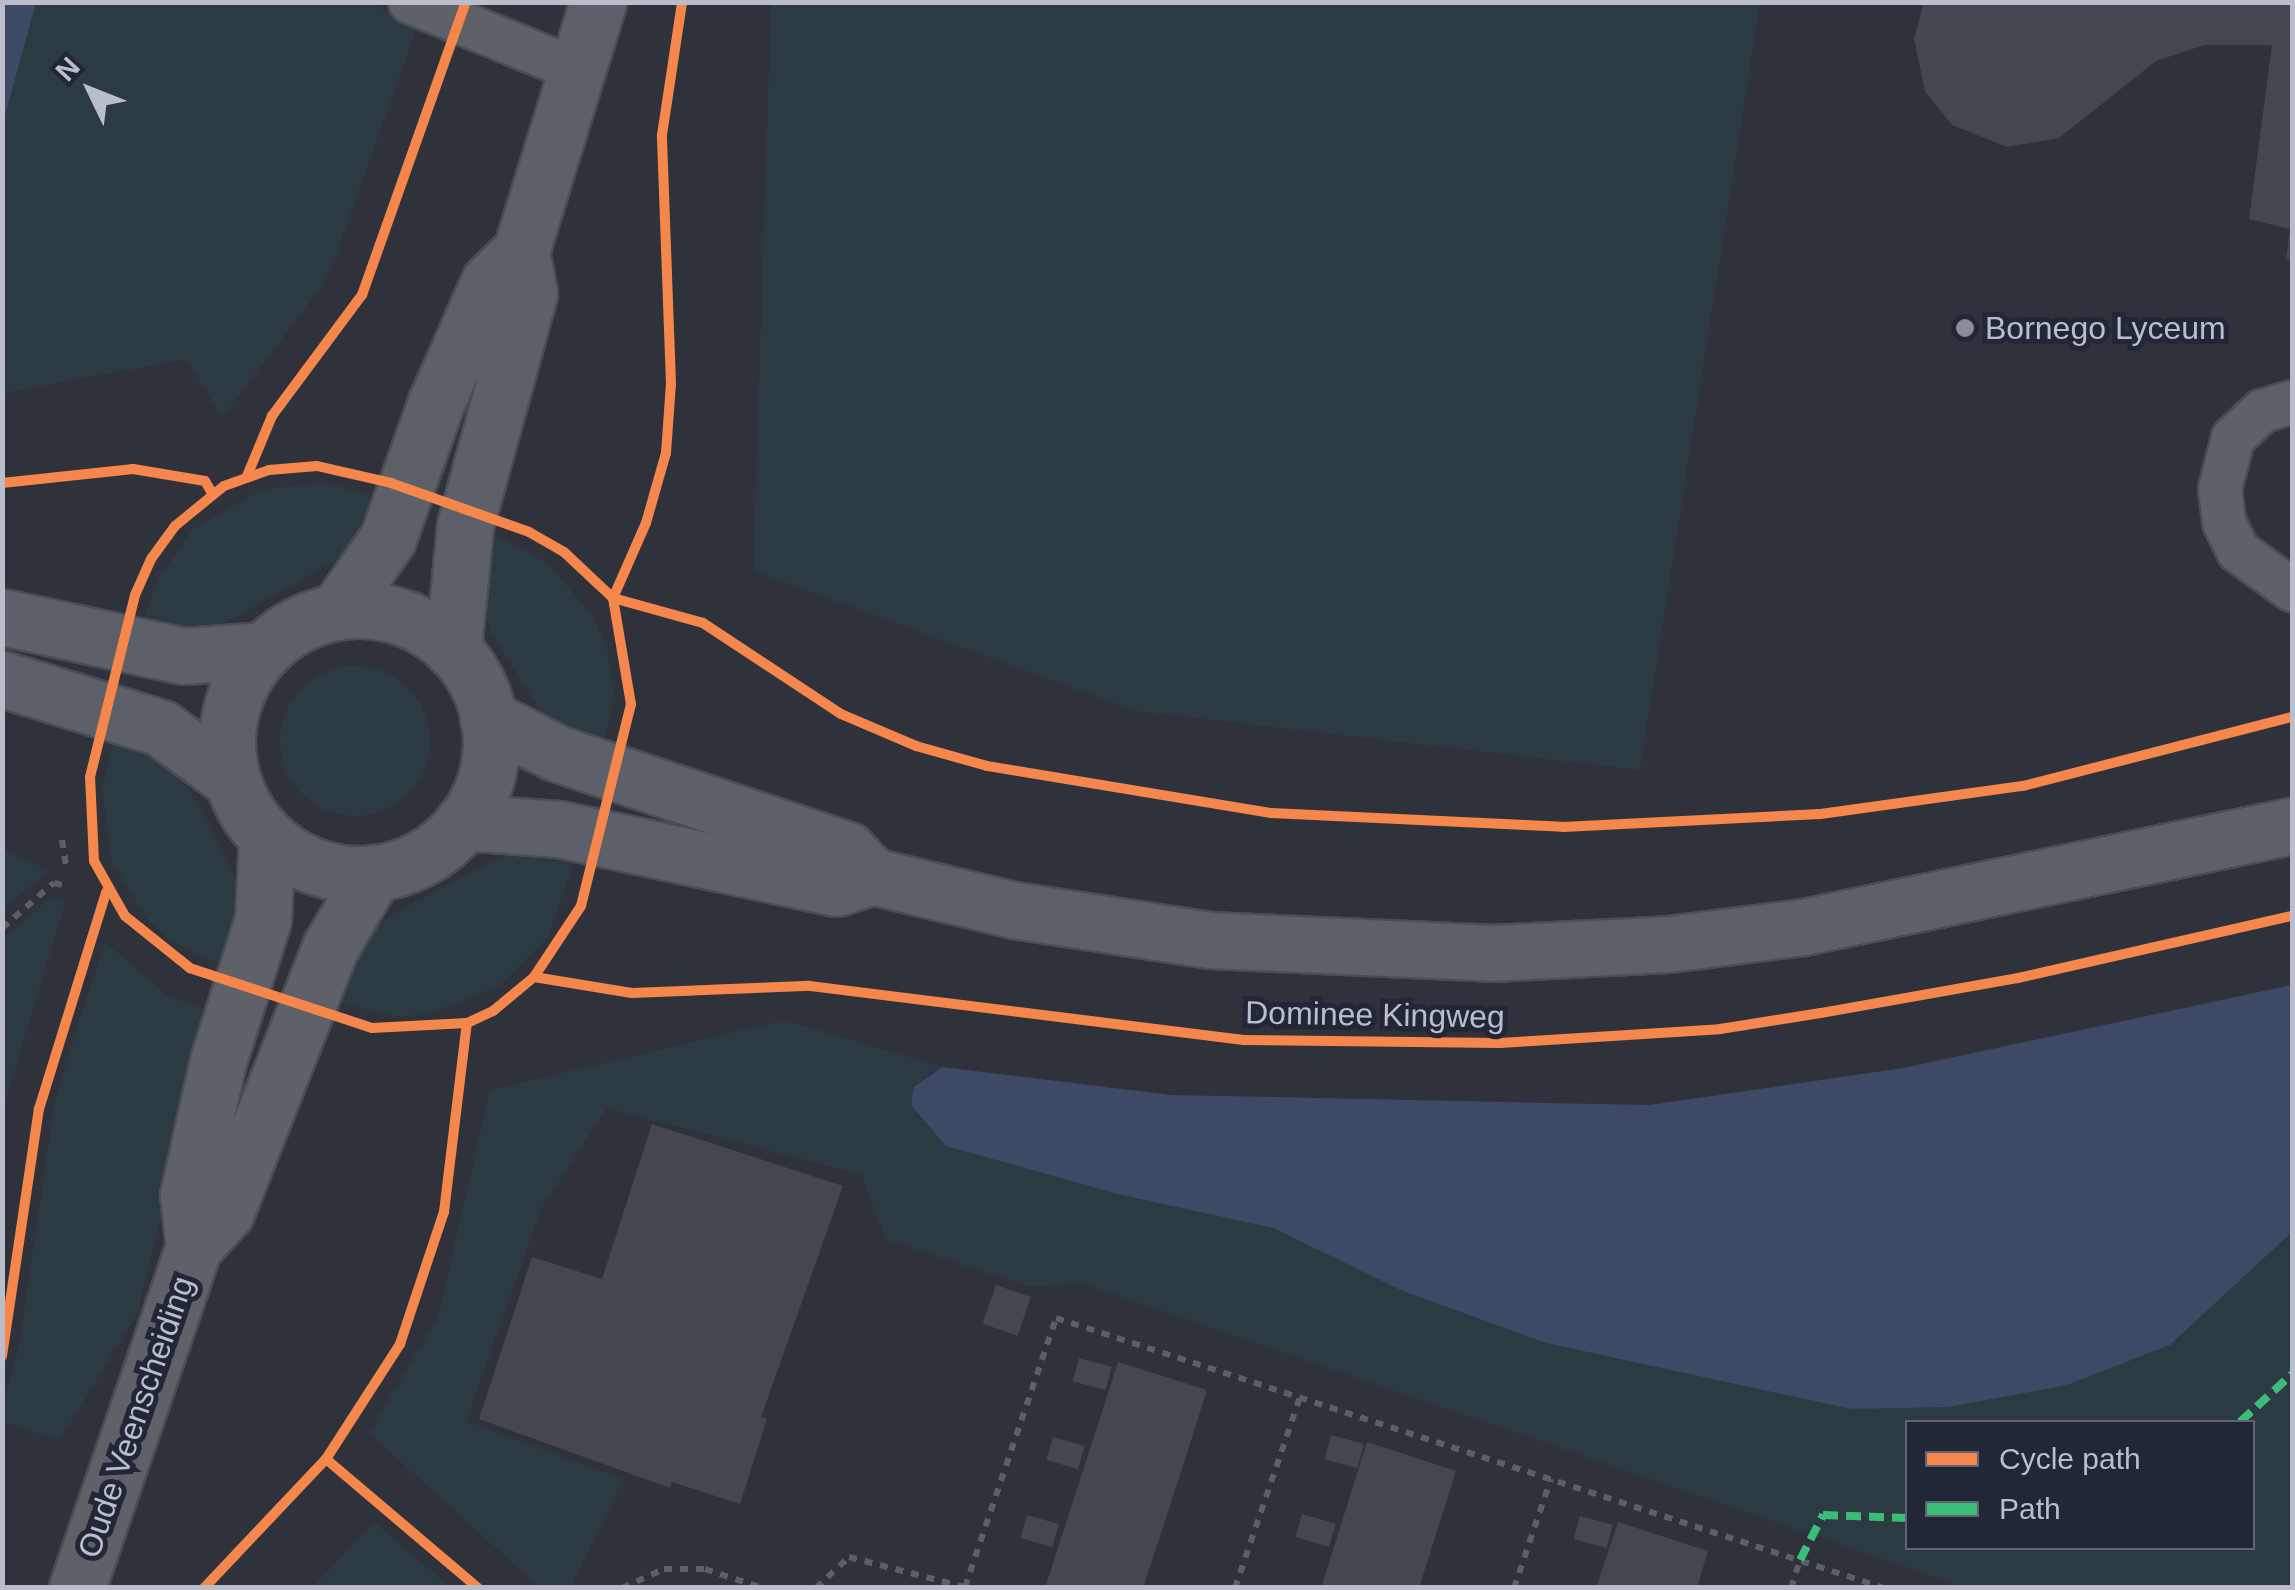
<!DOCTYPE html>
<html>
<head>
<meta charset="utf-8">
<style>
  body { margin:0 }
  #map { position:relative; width:2295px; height:1590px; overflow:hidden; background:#2f323b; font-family:Helvetica,sans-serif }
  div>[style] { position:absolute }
  .green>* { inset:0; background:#2c3b41 }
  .round { border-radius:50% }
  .water>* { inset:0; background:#3e4965 }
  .building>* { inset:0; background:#44474f; transform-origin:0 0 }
  .path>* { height:6px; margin-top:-3px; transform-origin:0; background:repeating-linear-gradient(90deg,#5c6066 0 8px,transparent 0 16px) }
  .roads { filter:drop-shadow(2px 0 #4b4d55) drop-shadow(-2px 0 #4b4d55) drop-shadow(0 2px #4b4d55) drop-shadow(0 -2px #4b4d55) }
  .service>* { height:42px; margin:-21px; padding:0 21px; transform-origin:21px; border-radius:21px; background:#5f6169 }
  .tertiary>* { height:55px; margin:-27.5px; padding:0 27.5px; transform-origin:27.5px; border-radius:27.5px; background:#5f6169 }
  .secondary>* { height:55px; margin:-27.5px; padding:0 27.5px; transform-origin:27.5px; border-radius:27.5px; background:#5d6068 }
  .secondary>.ring { margin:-27.5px; padding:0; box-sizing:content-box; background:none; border:55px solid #5d6068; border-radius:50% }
  .quiet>* { height:8px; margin-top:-4px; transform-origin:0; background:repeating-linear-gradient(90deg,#3abd76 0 15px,transparent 0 23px) }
  .cycleway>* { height:10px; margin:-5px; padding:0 5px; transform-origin:5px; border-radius:5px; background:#f5874c }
  .dots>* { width:28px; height:28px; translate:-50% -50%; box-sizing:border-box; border:5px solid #222737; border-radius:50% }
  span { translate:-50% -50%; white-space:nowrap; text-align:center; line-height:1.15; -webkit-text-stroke:10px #222737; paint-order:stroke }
  .poi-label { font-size:32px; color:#babecb }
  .left { translate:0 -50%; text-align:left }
  .street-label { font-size:32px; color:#babecb }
  .frame { position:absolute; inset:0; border:5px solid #babecb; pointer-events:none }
  .legend { position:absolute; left:1905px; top:1420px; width:350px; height:130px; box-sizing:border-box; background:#222737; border:2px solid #5f6372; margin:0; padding:12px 18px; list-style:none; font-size:30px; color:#babecb }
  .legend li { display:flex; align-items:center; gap:20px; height:50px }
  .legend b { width:50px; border:2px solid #5f6372 }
  .north { position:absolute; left:40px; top:40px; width:100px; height:100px; -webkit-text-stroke:8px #222737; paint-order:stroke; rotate:313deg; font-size:28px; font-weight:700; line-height:40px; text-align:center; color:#babecb }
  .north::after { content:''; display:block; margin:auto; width:35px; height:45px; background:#babecb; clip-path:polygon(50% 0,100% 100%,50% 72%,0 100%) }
</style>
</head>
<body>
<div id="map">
  <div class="green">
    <i style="clip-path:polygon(36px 3px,371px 3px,416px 30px,336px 255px,318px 291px,222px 418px,187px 359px,3px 393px,3px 123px)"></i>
    <i style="clip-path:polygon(771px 3px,1760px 3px,1640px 770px,1136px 711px,753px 571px)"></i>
    <i style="clip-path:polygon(323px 482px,385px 499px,342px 557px,220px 626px,190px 634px,140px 630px,158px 579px,193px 529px,261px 490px)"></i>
    <i style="clip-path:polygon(489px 532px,549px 564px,593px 617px,607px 648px,614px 695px,602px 753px,544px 716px,492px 634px,481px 599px)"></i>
    <i class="round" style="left:280px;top:666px;width:150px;height:150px"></i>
    <i style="clip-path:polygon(115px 731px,135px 737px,181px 774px,235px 875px,241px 902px,221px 965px,169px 940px,147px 919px,112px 862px,102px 791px)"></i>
    <i style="clip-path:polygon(3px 849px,51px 871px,3px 908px)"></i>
    <i style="clip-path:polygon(578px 851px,548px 937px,499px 986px,425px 1015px,392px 1016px,329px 1000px,363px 938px,393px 914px,510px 852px)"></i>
    <i style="clip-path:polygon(52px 896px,66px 900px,3px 1109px,3px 939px)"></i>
    <i style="clip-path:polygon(105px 942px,168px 996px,215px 1013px,136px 1316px,59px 1441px,3px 1421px,2px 1408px,19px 1346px,55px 1099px)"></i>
    <i style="clip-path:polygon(evenodd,785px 1020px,942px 1067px,924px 1077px,1058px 1176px,1273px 1228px,1403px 1291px,1546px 1343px,1851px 1409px,1950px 1407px,2067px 1385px,2170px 1345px,2292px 1232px,2292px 1587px,1964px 1587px,1081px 1283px,1030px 1287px,885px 1239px,862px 1175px,607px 1108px,542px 1207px,466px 1421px,623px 1479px,571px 1587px,539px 1587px,369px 1433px,438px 1318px,490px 1090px,785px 1020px,1908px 1422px,2252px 1422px,2252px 1548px,1908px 1548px,1908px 1422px)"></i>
    <i style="clip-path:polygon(374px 1522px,450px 1587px,313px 1587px)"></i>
  </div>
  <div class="water">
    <i style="clip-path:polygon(3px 2px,36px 3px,3px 123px,2px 3px)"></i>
    <i style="clip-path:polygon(2292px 985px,2292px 1232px,2170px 1345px,2067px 1385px,1949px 1407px,1851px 1409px,1546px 1343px,1403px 1291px,1273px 1228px,1118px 1194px,946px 1146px,911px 1105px,914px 1087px,942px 1067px,1171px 1095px,1649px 1105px,1903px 1068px)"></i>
  </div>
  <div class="building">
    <i style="clip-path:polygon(1924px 2px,2292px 2px,2292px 260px,2286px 259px,2290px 229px,2249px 219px,2272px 45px,2204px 45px,2156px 61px,2059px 138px,2007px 147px,1952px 125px,1925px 91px,1914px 39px)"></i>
    <i style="clip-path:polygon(652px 1124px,843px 1186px,761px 1417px,767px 1419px,740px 1504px,672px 1482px,670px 1488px,479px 1419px,532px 1257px,602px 1279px)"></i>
    <i style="left:996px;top:1285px;width:37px;height:41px;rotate:19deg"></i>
    <i style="left:1079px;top:1358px;width:34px;height:24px;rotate:15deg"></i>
    <i style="clip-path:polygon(1118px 1362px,1207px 1390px,1181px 1472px,1143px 1588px,1045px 1588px)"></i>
    <i style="left:1331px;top:1435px;width:34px;height:25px;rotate:15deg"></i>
    <i style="left:1053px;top:1437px;width:33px;height:24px;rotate:16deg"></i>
    <i style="clip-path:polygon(1367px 1442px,1456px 1471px,1419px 1588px,1321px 1588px)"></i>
    <i style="left:1302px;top:1514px;width:35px;height:24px;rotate:16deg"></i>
    <i style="left:1027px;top:1515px;width:33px;height:24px;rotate:16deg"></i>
    <i style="left:1580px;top:1516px;width:34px;height:24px;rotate:15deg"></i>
    <i style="clip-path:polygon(1618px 1522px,1708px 1551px,1697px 1588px,1596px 1588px)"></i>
  </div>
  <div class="path">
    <i style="left:62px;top:840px;width:31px;rotate:81deg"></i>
    <i style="left:2px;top:928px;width:69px;rotate:-40.9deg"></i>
    <i style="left:54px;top:883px;width:9px;rotate:13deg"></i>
    <i style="left:965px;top:1587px;width:284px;rotate:-71.3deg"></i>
    <i style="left:1056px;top:1318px;width:871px;rotate:18.06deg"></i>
    <i style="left:622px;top:1588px;width:46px;rotate:-24.3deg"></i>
    <i style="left:664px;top:1569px;width:41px"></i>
    <i style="left:705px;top:1569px;width:60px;rotate:18.4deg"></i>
    <i style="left:816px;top:1588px;width:45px;rotate:-43.2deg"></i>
    <i style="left:849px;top:1557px;width:119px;rotate:14.6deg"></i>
    <i style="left:1235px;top:1588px;width:202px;rotate:-71.2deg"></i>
    <i style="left:1514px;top:1588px;width:115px;rotate:-71.3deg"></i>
    <i style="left:1791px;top:1588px;width:29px;rotate:-72deg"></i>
  </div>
  <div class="roads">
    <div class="service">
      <i style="left:410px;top:2px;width:183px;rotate:22.2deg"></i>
      <i style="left:2292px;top:402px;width:31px;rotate:163deg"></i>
      <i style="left:2262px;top:411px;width:40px;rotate:137deg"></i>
      <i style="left:2233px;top:438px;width:53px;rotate:104.3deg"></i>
      <i style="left:2220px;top:489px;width:33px;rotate:83deg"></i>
      <i style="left:2224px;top:522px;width:32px;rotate:64deg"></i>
      <i style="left:2238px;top:551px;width:67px;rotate:35.8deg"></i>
    </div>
    <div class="tertiary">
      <i style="left:194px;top:1247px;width:47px;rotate:-47.6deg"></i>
      <i style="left:226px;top:1212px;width:286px;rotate:-68.5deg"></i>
      <i style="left:331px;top:946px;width:85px;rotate:-59.5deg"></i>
      <i style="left:77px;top:1588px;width:361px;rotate:-71.1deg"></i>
      <i style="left:194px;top:1247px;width:52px;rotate:-96.6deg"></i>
      <i style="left:188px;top:1195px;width:137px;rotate:-77.4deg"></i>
      <i style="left:218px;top:1061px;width:149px;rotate:-72.4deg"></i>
      <i style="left:263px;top:919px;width:81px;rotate:-87.2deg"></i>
    </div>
    <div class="secondary">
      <i class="ring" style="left:227px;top:610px;width:209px;height:209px"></i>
      <i style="left:337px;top:612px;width:90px;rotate:-55.4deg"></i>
      <i style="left:388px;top:538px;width:141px;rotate:-70.5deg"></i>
      <i style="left:435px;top:405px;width:134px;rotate:-66.3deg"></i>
      <i style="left:489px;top:282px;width:45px;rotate:-44.1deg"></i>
      <i style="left:521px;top:251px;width:261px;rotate:-72.8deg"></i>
      <i style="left:2px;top:617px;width:186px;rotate:12.1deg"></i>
      <i style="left:184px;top:656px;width:80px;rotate:-4.3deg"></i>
      <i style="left:453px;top:650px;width:125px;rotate:-84.5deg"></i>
      <i style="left:465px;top:526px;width:242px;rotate:-74.6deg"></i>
      <i style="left:529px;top:293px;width:43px;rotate:-100.8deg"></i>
      <i style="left:2px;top:679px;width:166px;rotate:17.1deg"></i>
      <i style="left:161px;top:728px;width:88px;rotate:36.2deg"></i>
      <i style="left:488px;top:718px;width:76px;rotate:27.2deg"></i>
      <i style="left:556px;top:753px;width:307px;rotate:18.4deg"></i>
      <i style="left:847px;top:850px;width:36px;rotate:46deg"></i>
      <i style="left:463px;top:822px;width:96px;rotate:4.2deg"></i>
      <i style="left:559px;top:829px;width:283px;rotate:12deg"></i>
      <i style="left:836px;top:888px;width:38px;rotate:-18deg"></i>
      <i style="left:872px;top:876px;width:146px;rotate:13.5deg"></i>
      <i style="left:1014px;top:910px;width:198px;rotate:8.7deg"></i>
      <i style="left:1210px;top:940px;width:282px;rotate:2.6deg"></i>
      <i style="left:1492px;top:953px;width:176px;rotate:-2.9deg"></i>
      <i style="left:1668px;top:944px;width:136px;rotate:-7.2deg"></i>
      <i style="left:1803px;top:927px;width:499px;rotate:-11.7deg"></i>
    </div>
  </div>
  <div class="quiet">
    <i style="left:2240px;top:1422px;width:71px;rotate:-42.7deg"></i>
    <i style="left:1800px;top:1560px;width:51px;rotate:-62.9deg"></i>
    <i style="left:1823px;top:1515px;width:85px;rotate:2deg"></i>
  </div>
  <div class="cycleway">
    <i style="left:317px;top:466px;width:76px;rotate:12.9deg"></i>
    <i style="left:391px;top:483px;width:146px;rotate:19.5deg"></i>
    <i style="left:529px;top:532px;width:40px;rotate:29.7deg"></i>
    <i style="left:564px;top:552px;width:67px;rotate:43.2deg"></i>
    <i style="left:613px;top:598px;width:108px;rotate:80.4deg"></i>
    <i style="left:631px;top:704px;width:208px;rotate:103.9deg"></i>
    <i style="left:581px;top:906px;width:85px;rotate:123.5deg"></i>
    <i style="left:534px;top:977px;width:53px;rotate:140.3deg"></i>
    <i style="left:493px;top:1011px;width:29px;rotate:155deg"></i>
    <i style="left:467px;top:1023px;width:95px;rotate:177deg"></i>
    <i style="left:372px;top:1028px;width:192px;rotate:-161.8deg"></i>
    <i style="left:190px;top:968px;width:83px;rotate:-141.3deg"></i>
    <i style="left:125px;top:916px;width:63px;rotate:-119.4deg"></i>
    <i style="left:94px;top:861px;width:84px;rotate:-92.7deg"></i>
    <i style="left:90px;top:777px;width:187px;rotate:-76.1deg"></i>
    <i style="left:135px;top:595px;width:39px;rotate:-66deg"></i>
    <i style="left:151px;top:559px;width:41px;rotate:-54deg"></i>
    <i style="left:175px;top:526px;width:63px;rotate:-39.2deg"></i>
    <i style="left:224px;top:486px;width:48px;rotate:-19.6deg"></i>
    <i style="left:269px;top:470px;width:48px;rotate:-4.8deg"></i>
    <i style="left:247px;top:476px;width:65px;rotate:-67.4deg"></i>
    <i style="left:272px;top:416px;width:151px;rotate:-53.4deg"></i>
    <i style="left:362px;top:295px;width:311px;rotate:-70.5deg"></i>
    <i style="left:2px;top:483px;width:132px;rotate:-6.1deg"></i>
    <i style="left:133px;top:469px;width:73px;rotate:9.5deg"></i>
    <i style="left:205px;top:481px;width:14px;rotate:60deg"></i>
    <i style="left:613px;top:598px;width:93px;rotate:15.5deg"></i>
    <i style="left:703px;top:623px;width:165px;rotate:33.4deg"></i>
    <i style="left:841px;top:714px;width:82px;rotate:23.1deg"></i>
    <i style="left:916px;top:746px;width:74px;rotate:15.7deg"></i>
    <i style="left:987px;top:766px;width:288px;rotate:9.4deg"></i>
    <i style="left:1271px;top:813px;width:292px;rotate:2.7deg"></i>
    <i style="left:1563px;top:827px;width:257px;rotate:-2.9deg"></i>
    <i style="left:1820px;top:814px;width:205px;rotate:-7.9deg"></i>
    <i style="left:2023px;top:786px;width:278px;rotate:-14.4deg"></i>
    <i style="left:613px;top:598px;width:82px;rotate:-66.3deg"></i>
    <i style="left:646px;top:523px;width:73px;rotate:-74.1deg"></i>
    <i style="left:666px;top:453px;width:69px;rotate:-85.9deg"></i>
    <i style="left:671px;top:384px;width:249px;rotate:-92.1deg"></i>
    <i style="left:662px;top:135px;width:134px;rotate:-81.4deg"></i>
    <i style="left:534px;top:977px;width:99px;rotate:9.3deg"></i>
    <i style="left:632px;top:993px;width:178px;rotate:-2.3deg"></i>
    <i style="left:810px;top:986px;width:438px;rotate:7.1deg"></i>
    <i style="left:1245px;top:1040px;width:255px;rotate:0.7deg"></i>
    <i style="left:1500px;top:1043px;width:220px;rotate:-3.6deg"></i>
    <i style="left:1720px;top:1029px;width:102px;rotate:-9deg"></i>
    <i style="left:1821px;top:1013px;width:200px;rotate:-10.1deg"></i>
    <i style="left:2018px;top:978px;width:281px;rotate:-12.8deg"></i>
    <i style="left:2px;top:1356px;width:250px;rotate:-81.5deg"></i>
    <i style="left:39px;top:1109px;width:227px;rotate:-72.8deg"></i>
    <i style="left:326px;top:1459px;width:199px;rotate:40.3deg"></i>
    <i style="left:204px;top:1588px;width:178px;rotate:-46.6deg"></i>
    <i style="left:326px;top:1459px;width:137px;rotate:-57.2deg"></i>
    <i style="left:400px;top:1344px;width:139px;rotate:-71.6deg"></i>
    <i style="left:444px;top:1212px;width:190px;rotate:-83.1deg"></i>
  </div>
  <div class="dots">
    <i style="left:1965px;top:328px;background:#898d99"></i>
  </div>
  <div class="poi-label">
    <span class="left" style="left:1985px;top:328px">Bornego Lyceum</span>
  </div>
  <div class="street-label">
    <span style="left:1375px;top:1015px;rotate:1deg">Dominee Kingweg</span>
    <span style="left:136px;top:1417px;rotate:-71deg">Oude Veenscheiding</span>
  </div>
  <div class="frame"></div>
  <ul class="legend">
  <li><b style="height:12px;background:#f5874c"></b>Cycle path</li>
  <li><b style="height:12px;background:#3abd76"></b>Path</li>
  </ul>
  <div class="north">N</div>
</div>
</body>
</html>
